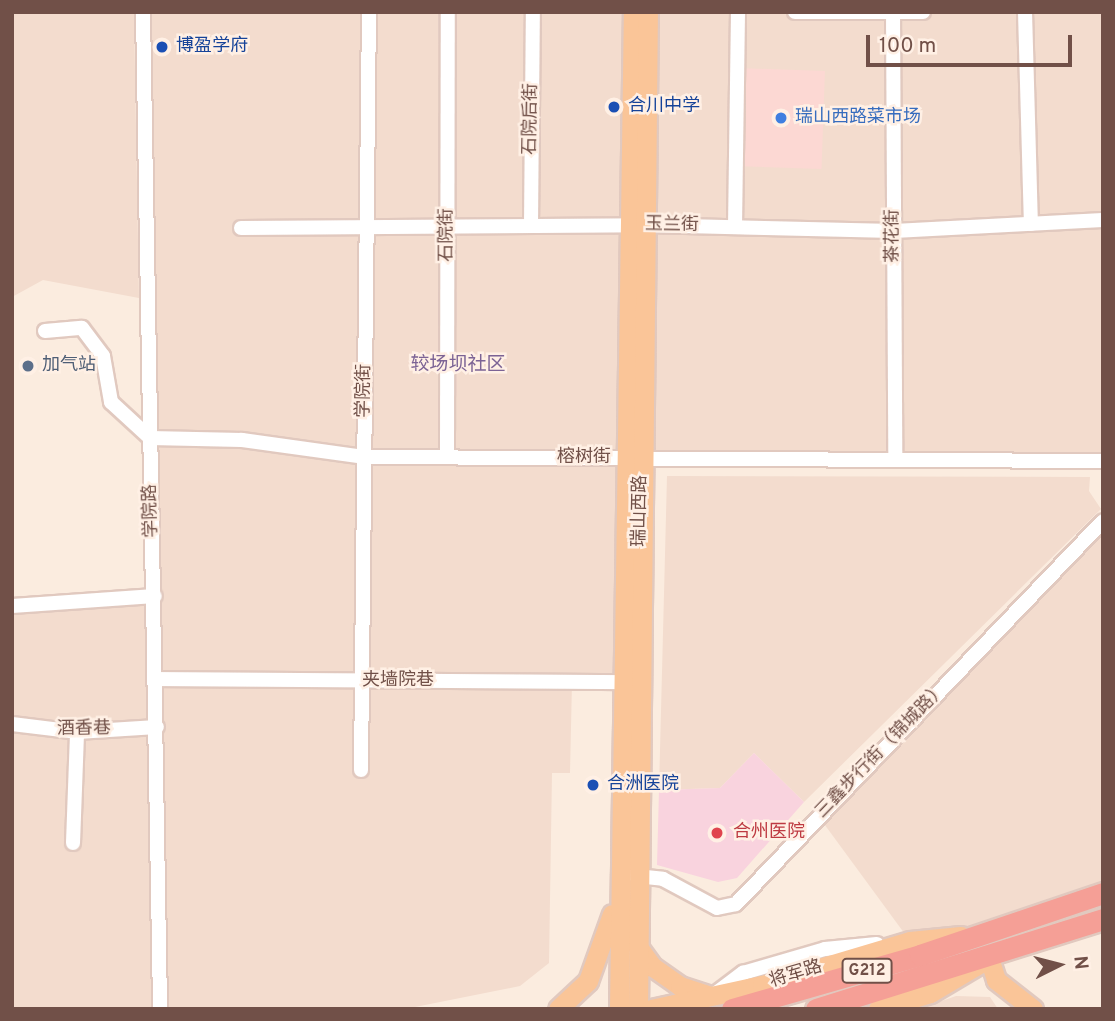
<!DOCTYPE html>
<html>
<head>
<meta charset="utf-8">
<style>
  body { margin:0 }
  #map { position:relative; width:1115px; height:1021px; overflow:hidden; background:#fbecdf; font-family:Overpass,"Noto Sans SC",sans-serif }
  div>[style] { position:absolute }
  .residential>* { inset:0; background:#f3dcce; transform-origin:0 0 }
  .commercial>* { inset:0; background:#fcd8d3; transform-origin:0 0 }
  .medical>* { inset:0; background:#f9d3de }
  .roads { filter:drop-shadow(2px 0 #e1c9bf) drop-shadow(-2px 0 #e1c9bf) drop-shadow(0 2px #e1c9bf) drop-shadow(0 -2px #e1c9bf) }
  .minor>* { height:14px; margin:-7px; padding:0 7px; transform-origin:7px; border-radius:7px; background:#fff }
  .major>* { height:19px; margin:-9.5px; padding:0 9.5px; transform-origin:9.5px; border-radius:9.5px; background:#fac598 }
  .highway>* { height:21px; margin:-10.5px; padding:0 10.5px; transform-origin:10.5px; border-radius:10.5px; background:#f59f96 }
  .dots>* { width:19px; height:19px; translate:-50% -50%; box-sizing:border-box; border:4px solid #fff0e5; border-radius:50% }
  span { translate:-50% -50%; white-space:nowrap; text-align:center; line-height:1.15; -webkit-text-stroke:5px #fff0e5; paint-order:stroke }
  .shield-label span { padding:2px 5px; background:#fff0e5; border:2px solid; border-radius:5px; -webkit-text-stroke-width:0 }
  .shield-label { font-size:16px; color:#715048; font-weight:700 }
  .transit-label { font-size:18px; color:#164399 }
  .left { translate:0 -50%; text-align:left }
  .shop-label { font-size:18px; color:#366cbe }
  .street-label { font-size:18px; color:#715048 }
  .service-label { font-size:18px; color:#4e5e75 }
  .health-label { font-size:18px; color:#be3a42 }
  .neighbourhood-label { font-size:19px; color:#7c6395 }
  .frame { position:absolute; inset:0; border:14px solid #715048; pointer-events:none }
  .north { position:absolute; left:1024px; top:930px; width:70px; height:70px; -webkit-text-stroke:5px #fff0e5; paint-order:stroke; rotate:84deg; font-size:19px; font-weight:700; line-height:28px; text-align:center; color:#715048 }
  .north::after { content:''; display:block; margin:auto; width:24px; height:32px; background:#715048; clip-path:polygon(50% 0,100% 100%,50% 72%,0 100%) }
  .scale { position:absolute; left:866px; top:35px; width:206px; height:32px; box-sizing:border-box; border:4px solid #715048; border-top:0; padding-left:9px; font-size:21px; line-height:24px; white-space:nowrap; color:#715048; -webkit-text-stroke:5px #fff0e5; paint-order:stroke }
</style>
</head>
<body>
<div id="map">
  <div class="residential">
    <i style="clip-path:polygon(12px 12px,134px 12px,139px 298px,43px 280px,12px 297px)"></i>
    <i style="clip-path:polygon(143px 12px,633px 12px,622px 682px,572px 682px,570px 773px,552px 773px,549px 963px,520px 986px,405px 1009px,12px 1009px,12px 606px,154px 596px)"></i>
    <i style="left:648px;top:12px;width:455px;height:446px"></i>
    <i style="clip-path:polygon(667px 476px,1090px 477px,1089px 491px,1101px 509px,804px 802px,754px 753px,720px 788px,659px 790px)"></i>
    <i style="clip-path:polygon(1103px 521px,1103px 893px,983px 934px,910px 941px,819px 817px)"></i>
    <i style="clip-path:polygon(956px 996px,990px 997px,998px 1009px,919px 1009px)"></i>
  </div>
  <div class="commercial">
    <i style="left:738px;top:68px;width:87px;height:98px;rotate:2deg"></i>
  </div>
  <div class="medical">
    <i style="clip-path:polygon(754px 753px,804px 802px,737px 878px,718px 882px,657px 865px,659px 790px,720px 788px)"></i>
  </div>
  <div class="roads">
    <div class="minor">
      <i style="left:143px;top:12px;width:997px;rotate:89.02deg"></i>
      <i style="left:795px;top:12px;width:128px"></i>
      <i style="left:893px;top:12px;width:448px;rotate:89.7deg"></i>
      <i style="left:1025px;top:12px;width:212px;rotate:88.4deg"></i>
      <i style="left:531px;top:226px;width:214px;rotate:-89.5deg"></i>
      <i style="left:735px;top:227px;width:215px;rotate:-89.2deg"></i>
      <i style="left:241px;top:228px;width:404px;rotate:-0.4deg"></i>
      <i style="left:645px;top:225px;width:249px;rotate:1.4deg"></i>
      <i style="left:894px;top:231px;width:209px;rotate:-3deg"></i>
      <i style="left:45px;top:331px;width:37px;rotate:-5deg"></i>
      <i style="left:82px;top:328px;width:35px;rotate:53deg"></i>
      <i style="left:103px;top:356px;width:47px;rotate:80.1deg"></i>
      <i style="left:111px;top:402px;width:53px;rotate:42.7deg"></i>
      <i style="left:150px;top:438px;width:92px;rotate:1.2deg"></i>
      <i style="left:242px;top:440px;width:123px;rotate:7.9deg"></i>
      <i style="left:364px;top:457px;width:739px;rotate:0.31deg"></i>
      <i style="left:447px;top:457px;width:445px;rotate:-89.9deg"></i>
      <i style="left:12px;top:606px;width:143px;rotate:-4deg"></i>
      <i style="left:157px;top:679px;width:474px;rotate:0.4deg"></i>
      <i style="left:12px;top:724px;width:65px;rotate:7deg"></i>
      <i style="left:77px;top:732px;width:80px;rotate:-3.6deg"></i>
      <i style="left:361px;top:770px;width:758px;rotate:-89.4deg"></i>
      <i style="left:73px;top:843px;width:111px;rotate:-87.9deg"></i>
      <i style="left:636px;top:876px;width:27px;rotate:6deg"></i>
      <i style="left:663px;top:879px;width:61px;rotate:28.2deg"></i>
      <i style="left:717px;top:908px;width:19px;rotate:-12deg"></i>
      <i style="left:736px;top:904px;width:530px;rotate:-46.22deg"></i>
      <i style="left:716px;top:993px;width:34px;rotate:-37deg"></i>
      <i style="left:743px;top:973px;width:85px;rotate:-16.3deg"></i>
      <i style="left:825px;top:949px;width:52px;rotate:-5.5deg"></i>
    </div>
    <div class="major">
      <i style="left:636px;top:944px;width:29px;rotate:54deg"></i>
      <i style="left:653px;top:967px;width:33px;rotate:35deg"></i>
      <i style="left:680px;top:986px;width:29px;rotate:18deg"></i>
      <i style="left:558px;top:1009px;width:41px;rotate:-43deg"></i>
      <i style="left:588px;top:981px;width:71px;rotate:-70.3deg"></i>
      <i style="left:619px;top:1009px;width:997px;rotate:-89.2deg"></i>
      <i style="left:638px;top:1009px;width:997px;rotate:-89.43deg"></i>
      <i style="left:651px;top:1009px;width:114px;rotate:-12.2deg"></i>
      <i style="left:762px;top:985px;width:154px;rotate:-16.6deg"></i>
      <i style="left:910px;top:941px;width:51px;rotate:-5.6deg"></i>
      <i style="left:878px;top:1009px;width:54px;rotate:-17.1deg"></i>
      <i style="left:930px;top:993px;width:69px;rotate:-30.7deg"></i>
      <i style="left:989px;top:958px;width:23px;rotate:72deg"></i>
      <i style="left:996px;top:980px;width:47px;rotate:38.1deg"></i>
    </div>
    <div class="highway">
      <i style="left:732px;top:1009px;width:196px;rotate:-16deg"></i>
      <i style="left:920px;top:955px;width:193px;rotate:-18.7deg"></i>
      <i style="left:816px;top:1009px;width:301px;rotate:-17.4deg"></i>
    </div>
  </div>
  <div class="dots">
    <i style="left:162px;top:47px;background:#1a4fb4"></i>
    <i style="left:614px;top:107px;background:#1a4fb4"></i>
    <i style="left:781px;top:118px;background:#3f7fe0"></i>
    <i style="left:28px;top:366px;background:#5c6f8a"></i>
    <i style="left:593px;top:785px;background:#1a4fb4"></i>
    <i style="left:717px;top:833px;background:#e0444e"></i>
  </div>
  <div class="shield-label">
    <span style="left:867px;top:971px">G212</span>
  </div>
  <div class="transit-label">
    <span class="left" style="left:176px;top:47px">博盈学府</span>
    <span class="left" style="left:628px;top:107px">合川中学</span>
    <span class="left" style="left:607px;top:785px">合洲医院</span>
  </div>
  <div class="shop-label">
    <span class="left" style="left:795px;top:118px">瑞山西路菜市场</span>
  </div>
  <div class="street-label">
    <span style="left:532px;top:119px;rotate:-89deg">石院后街</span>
    <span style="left:672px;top:226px;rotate:1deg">玉兰街</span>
    <span style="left:448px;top:235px;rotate:-90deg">石院街</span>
    <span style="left:894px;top:236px;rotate:-90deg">茶花街</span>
    <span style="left:365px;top:391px;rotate:-89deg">学院街</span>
    <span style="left:584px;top:458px">榕树街</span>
    <span style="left:152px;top:511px;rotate:-92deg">学院路</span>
    <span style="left:641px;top:511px;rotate:-89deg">瑞山西路</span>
    <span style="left:398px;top:681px">夹墙院巷</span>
    <span style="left:84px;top:730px;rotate:-1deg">酒香巷</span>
    <span style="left:882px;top:751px;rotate:-46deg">三鑫步行街（锦城路）</span>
    <span style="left:796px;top:975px;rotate:-17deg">将军路</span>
  </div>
  <div class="service-label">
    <span class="left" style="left:42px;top:366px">加气站</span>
  </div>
  <div class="health-label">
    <span class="left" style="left:733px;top:833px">合州医院</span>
  </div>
  <div class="neighbourhood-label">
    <span style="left:458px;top:366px">较场坝社区</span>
  </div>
  <div class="frame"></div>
  <div class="north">N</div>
  <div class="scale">100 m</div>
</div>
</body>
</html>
